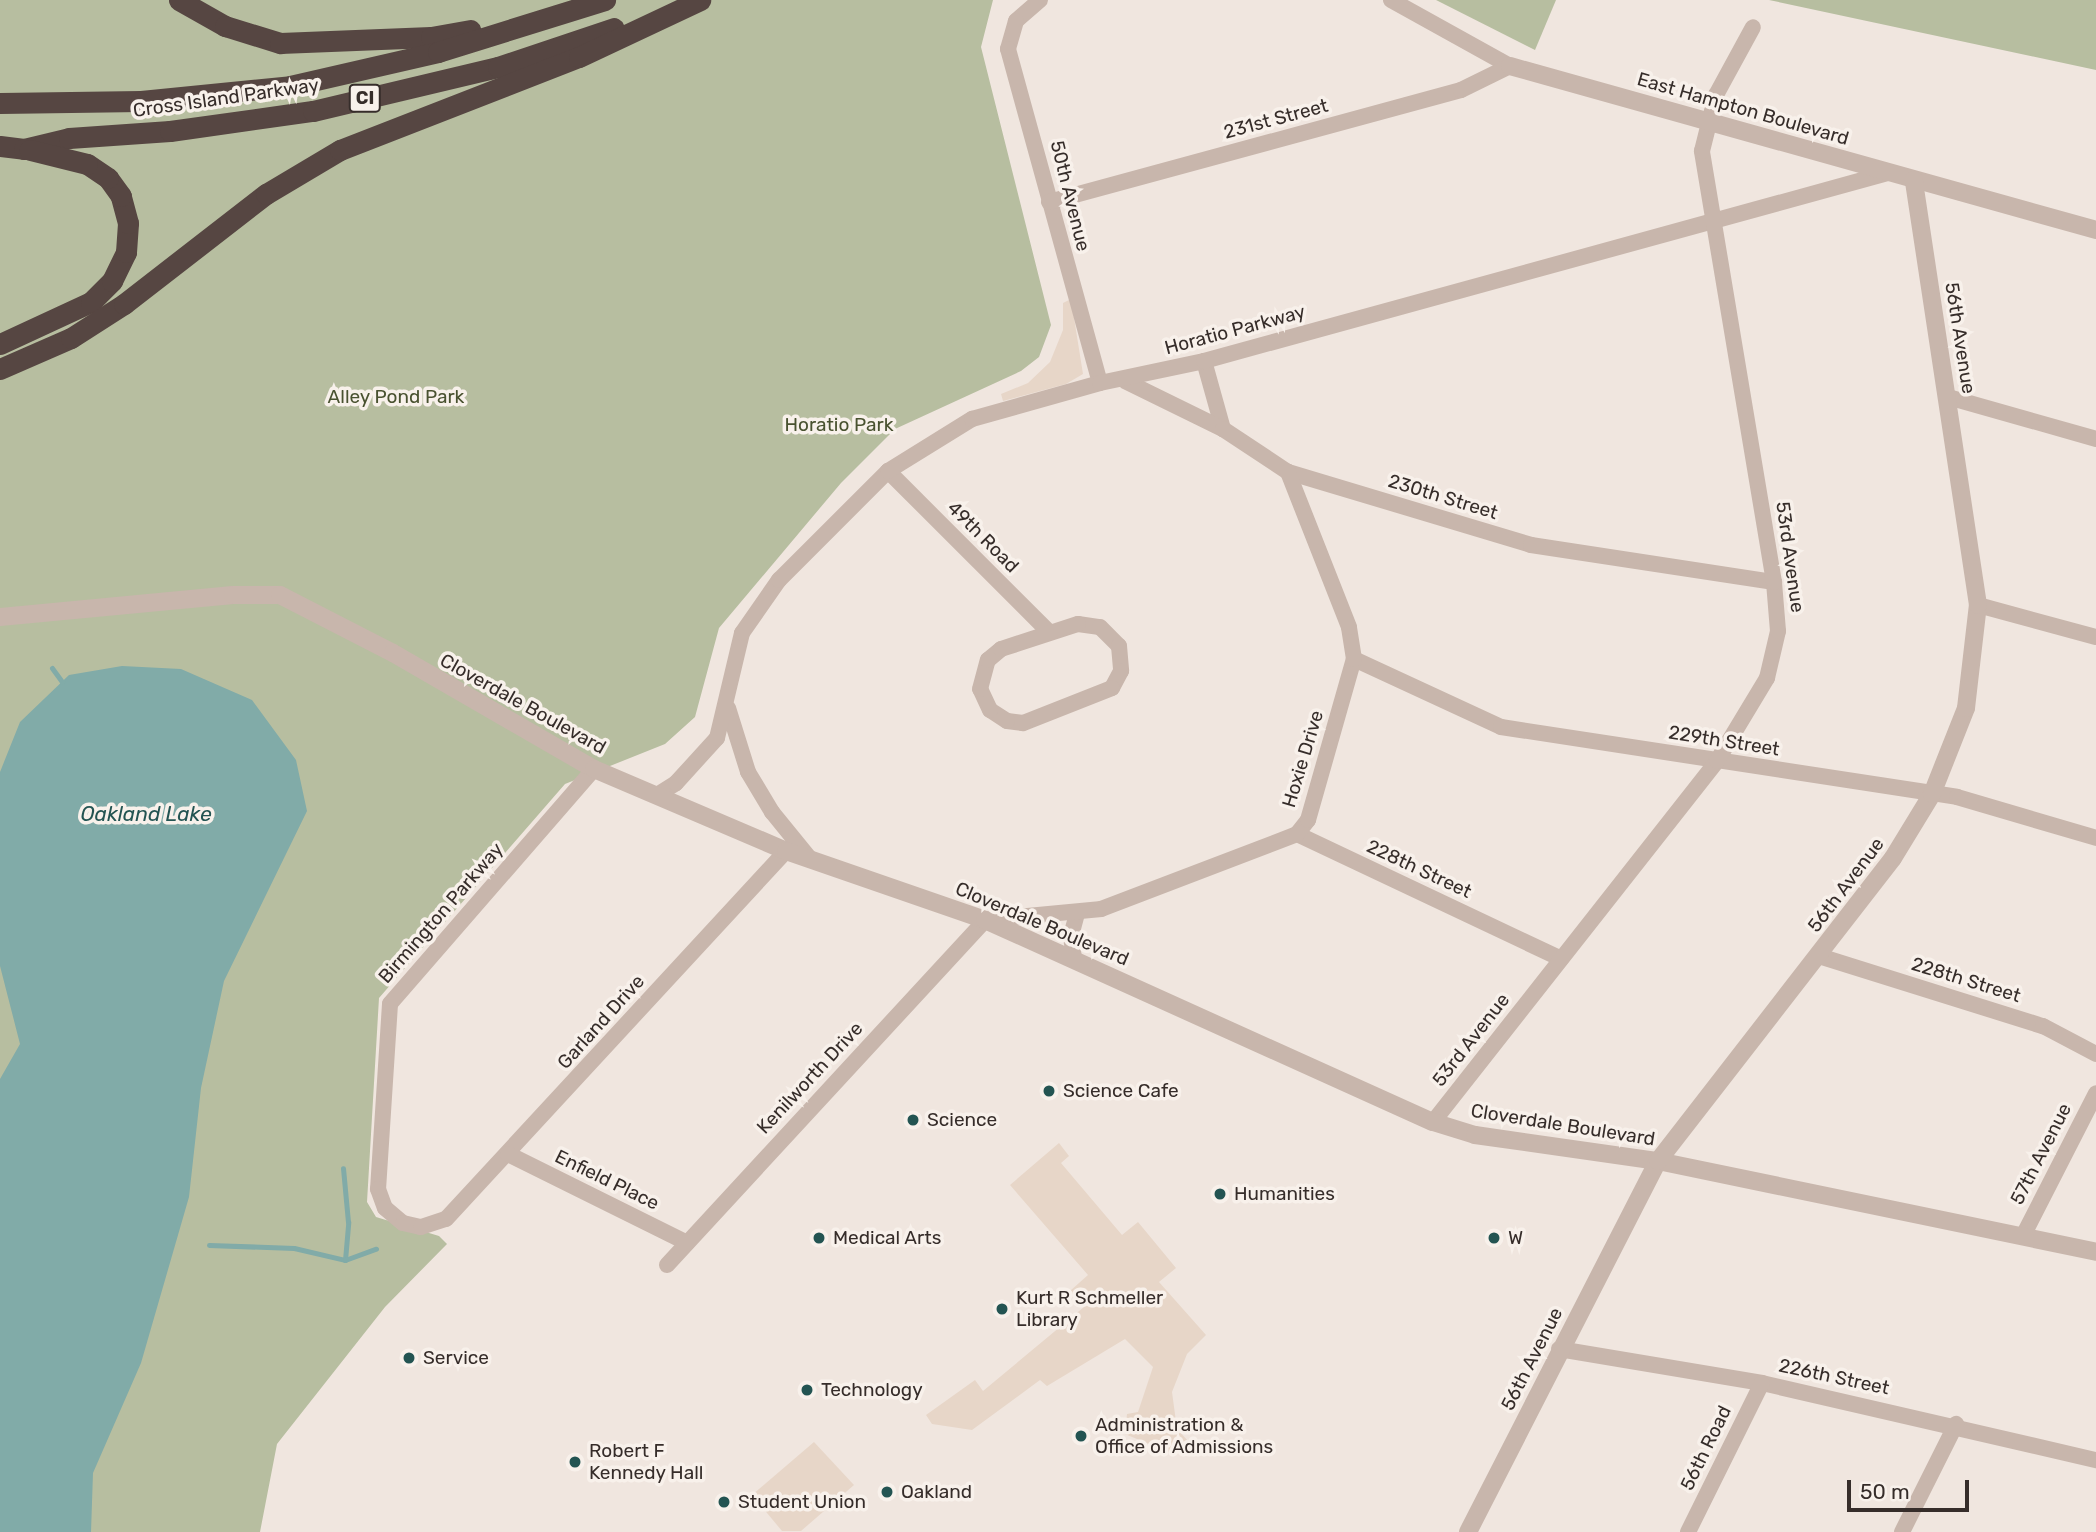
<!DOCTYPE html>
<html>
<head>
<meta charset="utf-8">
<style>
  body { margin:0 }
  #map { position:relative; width:2096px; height:1532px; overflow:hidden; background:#f0e6df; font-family:Rubik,sans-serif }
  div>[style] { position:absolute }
  .green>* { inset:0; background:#b7bea0 }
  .plaza>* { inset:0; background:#e7d6c8 }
  .water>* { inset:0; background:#81aba8 }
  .stream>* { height:5px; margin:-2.5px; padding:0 2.5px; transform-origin:2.5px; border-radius:2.5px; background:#81aba8 }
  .minor>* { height:16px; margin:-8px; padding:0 8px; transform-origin:8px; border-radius:8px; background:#c8b6ac }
  .tertiary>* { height:18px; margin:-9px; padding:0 9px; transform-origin:9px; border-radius:9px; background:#c8b6ac }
  .motorway>* { height:21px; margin:-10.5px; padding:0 10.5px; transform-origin:10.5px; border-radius:10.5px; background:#564642 }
  .dots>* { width:19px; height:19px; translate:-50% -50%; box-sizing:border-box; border:4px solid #f8f1eb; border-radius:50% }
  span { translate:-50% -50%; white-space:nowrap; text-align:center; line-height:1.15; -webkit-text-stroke:7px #f8f1eb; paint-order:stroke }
  .shield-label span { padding:2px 5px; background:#f8f1eb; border:2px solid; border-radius:5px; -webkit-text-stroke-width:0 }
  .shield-label { font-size:18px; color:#362d2a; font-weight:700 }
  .street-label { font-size:19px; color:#362d2a }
  .park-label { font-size:19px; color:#495230 }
  .poi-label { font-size:19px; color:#362d2a }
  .left { translate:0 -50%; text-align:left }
  .water-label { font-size:21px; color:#235452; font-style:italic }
  .scale { position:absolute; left:1847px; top:1480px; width:122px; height:32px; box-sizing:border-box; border:4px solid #362d2a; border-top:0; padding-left:9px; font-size:21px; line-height:24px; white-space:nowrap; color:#362d2a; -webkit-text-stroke:5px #f8f1eb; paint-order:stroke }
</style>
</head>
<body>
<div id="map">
  <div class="green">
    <i style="clip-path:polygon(0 0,993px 0,981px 47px,1051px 325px,1039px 357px,1021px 371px,895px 429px,841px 483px,719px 628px,695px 717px,665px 744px,565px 784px,379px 998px,367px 1202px,376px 1217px,439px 1236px,447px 1244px,385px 1307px,277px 1444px,260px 1532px,0 1532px)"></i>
    <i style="clip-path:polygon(1436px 0,1556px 0,1535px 50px)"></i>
    <i style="clip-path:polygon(1769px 0,2096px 0,2096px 70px)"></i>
  </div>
  <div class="plaza">
    <i style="clip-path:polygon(1071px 299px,1083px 374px,1066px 384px,1003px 401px,1001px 394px,1028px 383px,1050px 362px,1063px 330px,1063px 303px)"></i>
    <i style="clip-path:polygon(1059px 1143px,1069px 1156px,1061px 1163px,1122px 1235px,1138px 1222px,1176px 1268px,1159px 1282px,1206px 1335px,1187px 1354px,1172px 1392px,1177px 1429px,1189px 1442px,1175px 1455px,1125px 1434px,1127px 1414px,1138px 1412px,1153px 1367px,1125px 1339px,1047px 1386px,1040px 1380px,972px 1430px,932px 1424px,926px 1415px,975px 1380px,983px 1391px,1084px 1307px,1070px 1291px,1088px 1275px,1010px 1185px)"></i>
    <i style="clip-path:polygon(814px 1442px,854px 1485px,801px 1531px,782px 1531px,752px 1495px)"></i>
  </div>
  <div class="water">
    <i style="clip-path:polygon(122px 666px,181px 669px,252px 700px,296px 760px,307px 811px,224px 981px,201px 1088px,189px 1197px,141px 1363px,93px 1473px,91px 1532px,0 1532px,0 1079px,20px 1044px,0 966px,0 772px,20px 722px,69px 675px)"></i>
  </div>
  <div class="stream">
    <i style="left:52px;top:668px;width:17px;rotate:54deg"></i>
    <i style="left:209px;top:1245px;width:85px;rotate:2deg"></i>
    <i style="left:294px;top:1248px;width:52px;rotate:13.2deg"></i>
    <i style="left:345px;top:1260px;width:38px;rotate:-85deg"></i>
    <i style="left:348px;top:1222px;width:54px;rotate:-95.3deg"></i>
    <i style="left:345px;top:1260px;width:33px;rotate:-20deg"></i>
  </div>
  <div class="minor">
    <i style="left:1040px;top:0;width:32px;rotate:139deg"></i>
    <i style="left:1016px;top:21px;width:29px;rotate:106deg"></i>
    <i style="left:1008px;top:49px;width:346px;rotate:74.6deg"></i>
    <i style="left:1391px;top:0;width:136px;rotate:29deg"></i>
    <i style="left:1049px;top:202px;width:427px;rotate:-15.2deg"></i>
    <i style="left:1461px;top:90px;width:55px;rotate:-26.1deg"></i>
    <i style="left:1204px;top:361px;width:71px;rotate:74.4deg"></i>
    <i style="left:1125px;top:381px;width:109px;rotate:26.1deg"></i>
    <i style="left:1223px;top:429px;width:78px;rotate:33.5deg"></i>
    <i style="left:1288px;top:472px;width:254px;rotate:16.7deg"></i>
    <i style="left:1531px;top:545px;width:246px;rotate:8.7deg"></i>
    <i style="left:1948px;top:397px;width:154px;rotate:15.8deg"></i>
    <i style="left:888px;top:471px;width:228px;rotate:45deg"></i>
    <i style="left:1978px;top:605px;width:122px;rotate:15.2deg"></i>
    <i style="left:1078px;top:624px;width:22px;rotate:8deg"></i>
    <i style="left:1100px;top:627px;width:27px;rotate:45deg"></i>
    <i style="left:1119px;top:646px;width:25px;rotate:85deg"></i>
    <i style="left:1121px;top:671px;width:19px;rotate:118deg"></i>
    <i style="left:1112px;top:688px;width:96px;rotate:158.5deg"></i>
    <i style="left:1023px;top:723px;width:16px;rotate:-173deg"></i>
    <i style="left:1007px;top:721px;width:20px;rotate:-147deg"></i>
    <i style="left:990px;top:710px;width:23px;rotate:-115deg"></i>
    <i style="left:980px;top:689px;width:30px;rotate:-75deg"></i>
    <i style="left:988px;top:660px;width:17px;rotate:-40deg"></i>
    <i style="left:1001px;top:649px;width:81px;rotate:-18deg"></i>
    <i style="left:1354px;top:659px;width:162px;rotate:24.8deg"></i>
    <i style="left:1501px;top:727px;width:461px;rotate:8.7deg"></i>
    <i style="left:1957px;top:797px;width:145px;rotate:16.4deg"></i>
    <i style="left:728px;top:708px;width:67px;rotate:72.6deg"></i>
    <i style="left:748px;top:772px;width:47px;rotate:59deg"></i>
    <i style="left:772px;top:812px;width:62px;rotate:50.9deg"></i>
    <i style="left:594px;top:769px;width:311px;rotate:131deg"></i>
    <i style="left:390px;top:1004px;width:185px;rotate:93.7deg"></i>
    <i style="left:378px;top:1189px;width:20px;rotate:70deg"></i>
    <i style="left:385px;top:1208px;width:23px;rotate:40deg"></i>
    <i style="left:403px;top:1223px;width:18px;rotate:13deg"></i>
    <i style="left:421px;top:1227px;width:26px;rotate:-18deg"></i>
    <i style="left:446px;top:1219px;width:501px;rotate:-47.26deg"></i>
    <i style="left:657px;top:795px;width:22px;rotate:-32deg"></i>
    <i style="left:676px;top:783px;width:61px;rotate:-47.7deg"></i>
    <i style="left:717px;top:738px;width:108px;rotate:-76.6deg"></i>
    <i style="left:742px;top:633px;width:65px;rotate:-55.1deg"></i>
    <i style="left:779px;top:580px;width:154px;rotate:-45deg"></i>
    <i style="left:888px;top:471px;width:99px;rotate:-31.8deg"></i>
    <i style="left:972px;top:419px;width:133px;rotate:-15.7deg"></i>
    <i style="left:1100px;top:383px;width:106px;rotate:-11.9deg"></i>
    <i style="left:1204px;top:361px;width:709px;rotate:-15.37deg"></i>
    <i style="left:1297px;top:834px;width:292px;rotate:25.3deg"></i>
    <i style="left:1819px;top:956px;width:235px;rotate:17.4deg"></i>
    <i style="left:2043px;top:1026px;width:60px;rotate:27.8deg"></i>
    <i style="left:1074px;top:958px;width:22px;rotate:-98deg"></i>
    <i style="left:1071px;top:936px;width:23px;rotate:-75deg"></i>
    <i style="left:1433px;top:1122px;width:459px;rotate:-51.8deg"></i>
    <i style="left:1717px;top:761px;width:97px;rotate:-58.9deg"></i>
    <i style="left:1767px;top:678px;width:48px;rotate:-76.8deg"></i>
    <i style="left:1778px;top:631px;width:49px;rotate:-94.7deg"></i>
    <i style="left:1774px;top:582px;width:437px;rotate:-99.5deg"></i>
    <i style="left:1702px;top:151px;width:58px;rotate:-76deg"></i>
    <i style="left:1716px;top:95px;width:77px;rotate:-61.4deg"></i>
    <i style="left:508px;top:1154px;width:200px;rotate:26.4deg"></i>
    <i style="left:2024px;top:1234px;width:158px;rotate:-62.9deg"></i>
    <i style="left:667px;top:1265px;width:469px;rotate:-47.3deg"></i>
    <i style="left:985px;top:920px;width:117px;rotate:-5.4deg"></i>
    <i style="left:1101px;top:909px;width:210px;rotate:-20.9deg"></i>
    <i style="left:1297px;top:834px;width:18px;rotate:-52deg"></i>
    <i style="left:1308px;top:820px;width:167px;rotate:-74.1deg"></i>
    <i style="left:1354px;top:659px;width:32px;rotate:-99deg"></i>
    <i style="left:1349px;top:627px;width:167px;rotate:-111.5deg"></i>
    <i style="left:1559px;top:1349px;width:206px;rotate:9.5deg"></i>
    <i style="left:1762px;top:1383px;width:343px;rotate:13deg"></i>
    <i style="left:1688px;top:1532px;width:166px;rotate:-63.6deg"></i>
    <i style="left:1902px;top:1532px;width:121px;rotate:-63.4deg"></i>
  </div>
  <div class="tertiary">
    <i style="left:1510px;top:66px;width:609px;rotate:15.63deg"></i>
    <i style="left:0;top:617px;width:234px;rotate:-5.4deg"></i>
    <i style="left:233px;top:595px;width:47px"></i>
    <i style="left:280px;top:595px;width:127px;rotate:27.2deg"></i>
    <i style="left:393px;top:653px;width:232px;rotate:30deg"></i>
    <i style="left:594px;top:769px;width:209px;rotate:23.1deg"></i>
    <i style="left:786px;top:851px;width:211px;rotate:19.1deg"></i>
    <i style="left:985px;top:920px;width:491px;rotate:24.3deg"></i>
    <i style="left:1433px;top:1122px;width:44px;rotate:17.2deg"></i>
    <i style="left:1475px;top:1135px;width:185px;rotate:8.1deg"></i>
    <i style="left:1658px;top:1161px;width:447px;rotate:11.7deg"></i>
    <i style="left:1468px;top:1532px;width:417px;rotate:-62.9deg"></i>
    <i style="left:1658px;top:1161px;width:383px;rotate:-52.2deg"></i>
    <i style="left:1893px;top:858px;width:75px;rotate:-58.6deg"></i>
    <i style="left:1932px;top:794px;width:92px;rotate:-68.4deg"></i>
    <i style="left:1966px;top:708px;width:104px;rotate:-83.4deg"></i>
    <i style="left:1978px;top:605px;width:430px;rotate:-98.6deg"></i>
  </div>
  <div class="motorway">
    <i style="left:179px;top:0;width:53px;rotate:29.5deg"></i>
    <i style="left:225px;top:26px;width:58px;rotate:17.2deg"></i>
    <i style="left:280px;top:43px;width:151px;rotate:-2.3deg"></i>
    <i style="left:431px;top:37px;width:40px;rotate:-10deg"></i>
    <i style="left:0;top:103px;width:141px;rotate:-0.8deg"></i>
    <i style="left:141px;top:101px;width:150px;rotate:-5.7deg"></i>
    <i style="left:290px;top:86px;width:152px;rotate:-12.9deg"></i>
    <i style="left:438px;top:52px;width:175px;rotate:-17.3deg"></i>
    <i style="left:0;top:146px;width:24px;rotate:7deg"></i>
    <i style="left:24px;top:149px;width:46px;rotate:-13.7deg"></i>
    <i style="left:69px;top:138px;width:101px;rotate:-4deg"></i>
    <i style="left:170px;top:131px;width:144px;rotate:-8deg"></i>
    <i style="left:313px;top:111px;width:190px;rotate:-13.4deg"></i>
    <i style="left:498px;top:67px;width:122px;rotate:-18.6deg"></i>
    <i style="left:0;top:344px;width:100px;rotate:-24.8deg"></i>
    <i style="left:91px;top:302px;width:30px;rotate:-45deg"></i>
    <i style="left:112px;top:281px;width:32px;rotate:-64deg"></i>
    <i style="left:126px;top:252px;width:29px;rotate:-86deg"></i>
    <i style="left:128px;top:223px;width:28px;rotate:-105deg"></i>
    <i style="left:121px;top:196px;width:22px;rotate:-126deg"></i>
    <i style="left:108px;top:178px;width:25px;rotate:-146deg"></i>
    <i style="left:87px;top:164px;width:59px;rotate:-166.2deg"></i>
    <i style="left:0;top:369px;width:77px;rotate:-23.6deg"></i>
    <i style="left:71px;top:338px;width:63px;rotate:-32.7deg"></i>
    <i style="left:124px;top:304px;width:180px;rotate:-37.8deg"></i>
    <i style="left:266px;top:194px;width:86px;rotate:-30.7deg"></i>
    <i style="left:340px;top:150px;width:256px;rotate:-21.3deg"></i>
    <i style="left:579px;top:57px;width:134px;rotate:-25.2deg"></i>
  </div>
  <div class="dots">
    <i style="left:1049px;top:1091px;background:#235452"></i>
    <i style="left:913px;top:1120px;background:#235452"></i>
    <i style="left:1220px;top:1194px;background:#235452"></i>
    <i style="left:819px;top:1238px;background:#235452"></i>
    <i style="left:1494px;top:1238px;background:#235452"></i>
    <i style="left:1002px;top:1309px;background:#235452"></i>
    <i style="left:409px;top:1358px;background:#235452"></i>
    <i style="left:807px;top:1390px;background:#235452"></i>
    <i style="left:1081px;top:1436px;background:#235452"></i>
    <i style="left:575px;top:1462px;background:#235452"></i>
    <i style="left:887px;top:1492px;background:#235452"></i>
    <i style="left:724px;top:1502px;background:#235452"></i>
  </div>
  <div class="shield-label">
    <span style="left:365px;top:98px">CI</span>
  </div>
  <div class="street-label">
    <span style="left:226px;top:98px;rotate:-8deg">Cross Island Parkway</span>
    <span style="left:1743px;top:109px;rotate:16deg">East Hampton Boulevard</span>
    <span style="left:1276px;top:119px;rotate:-15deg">231st Street</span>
    <span style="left:1070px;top:196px;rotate:76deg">50th Avenue</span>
    <span style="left:1235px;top:330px;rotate:-15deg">Horatio Parkway</span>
    <span style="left:1960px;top:338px;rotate:81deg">56th Avenue</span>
    <span style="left:1443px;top:497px;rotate:17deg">230th Street</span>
    <span style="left:983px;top:537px;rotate:45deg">49th Road</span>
    <span style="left:1790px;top:557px;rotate:82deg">53rd Avenue</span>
    <span style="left:523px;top:704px;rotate:29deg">Cloverdale Boulevard</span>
    <span style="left:1724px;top:741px;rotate:9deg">229th Street</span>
    <span style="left:1303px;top:759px;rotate:-73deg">Hoxie Drive</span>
    <span style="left:1419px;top:869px;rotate:25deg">228th Street</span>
    <span style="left:1846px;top:885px;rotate:-53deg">56th Avenue</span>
    <span style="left:441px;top:913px;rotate:-49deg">Birmington Parkway</span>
    <span style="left:1042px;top:924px;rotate:23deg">Cloverdale Boulevard</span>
    <span style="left:1966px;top:980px;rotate:17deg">228th Street</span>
    <span style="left:601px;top:1022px;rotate:-48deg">Garland Drive</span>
    <span style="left:1471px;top:1040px;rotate:-52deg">53rd Avenue</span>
    <span style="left:810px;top:1078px;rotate:-47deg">Kenilworth Drive</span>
    <span style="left:1563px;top:1125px;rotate:9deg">Cloverdale Boulevard</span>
    <span style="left:2041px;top:1154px;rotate:-63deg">57th Avenue</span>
    <span style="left:607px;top:1180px;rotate:26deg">Enfield Place</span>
    <span style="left:1532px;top:1359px;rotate:-63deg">56th Avenue</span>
    <span style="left:1834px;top:1377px;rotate:12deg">226th Street</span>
    <span style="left:1706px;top:1448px;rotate:-64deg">56th Road</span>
  </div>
  <div class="park-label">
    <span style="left:396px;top:397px">Alley Pond Park</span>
    <span style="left:839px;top:425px">Horatio Park</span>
  </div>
  <div class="poi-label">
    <span class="left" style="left:1063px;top:1091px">Science Cafe</span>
    <span class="left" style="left:927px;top:1120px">Science</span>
    <span class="left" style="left:1234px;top:1194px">Humanities</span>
    <span class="left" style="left:833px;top:1238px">Medical Arts</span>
    <span class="left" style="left:1508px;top:1238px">W</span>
    <span class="left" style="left:1016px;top:1309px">Kurt R Schmeller<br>Library</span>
    <span class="left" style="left:423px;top:1358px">Service</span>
    <span class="left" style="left:821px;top:1390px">Technology</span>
    <span class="left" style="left:1095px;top:1436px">Administration &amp;<br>Office of Admissions</span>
    <span class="left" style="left:589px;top:1462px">Robert F<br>Kennedy Hall</span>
    <span class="left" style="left:901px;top:1492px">Oakland</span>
    <span class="left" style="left:738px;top:1502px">Student Union</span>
  </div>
  <div class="water-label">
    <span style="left:146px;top:814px">Oakland Lake</span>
  </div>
  <div class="scale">50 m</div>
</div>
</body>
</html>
